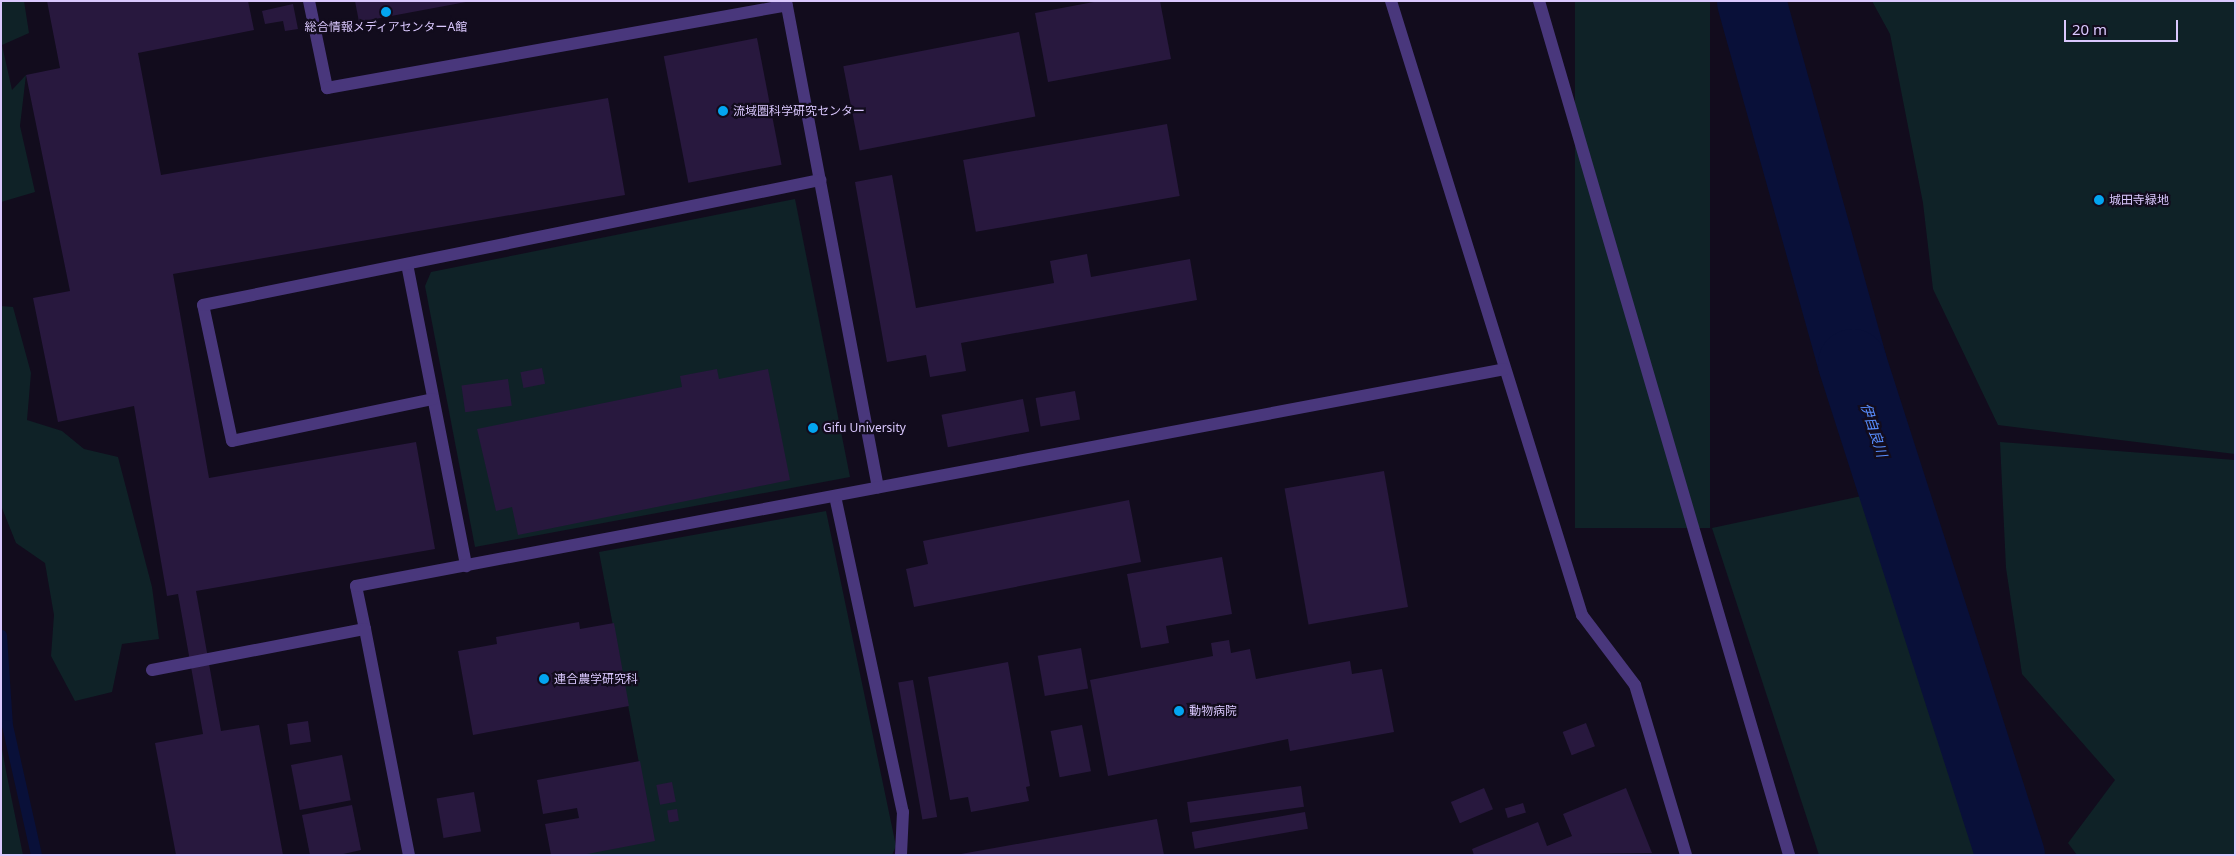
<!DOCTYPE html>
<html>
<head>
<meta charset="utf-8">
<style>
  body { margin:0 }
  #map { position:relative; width:2236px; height:856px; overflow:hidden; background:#120c1d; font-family:"Noto Sans","Noto Sans JP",sans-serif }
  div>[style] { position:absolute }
  .green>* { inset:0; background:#0f2227; transform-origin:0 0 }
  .stream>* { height:11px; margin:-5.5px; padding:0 5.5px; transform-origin:5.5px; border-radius:5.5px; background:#091039 }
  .river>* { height:69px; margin:-34.5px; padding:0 34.5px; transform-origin:34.5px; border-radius:34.5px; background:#091039 }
  .building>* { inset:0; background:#28183e; transform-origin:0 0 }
  .service>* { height:12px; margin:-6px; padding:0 6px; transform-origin:6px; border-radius:6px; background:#49377c }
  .minor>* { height:12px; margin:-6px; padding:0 6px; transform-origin:6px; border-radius:6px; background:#49377c }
  .dots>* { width:14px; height:14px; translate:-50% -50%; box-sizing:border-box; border:2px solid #120c1d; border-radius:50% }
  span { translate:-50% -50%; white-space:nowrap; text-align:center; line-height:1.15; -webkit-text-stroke:4.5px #120c1d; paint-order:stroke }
  .poi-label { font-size:12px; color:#dac8fe }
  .left { translate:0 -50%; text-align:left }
  .water-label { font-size:14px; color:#588dfd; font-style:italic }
  .frame { position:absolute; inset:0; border:2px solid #dac8fe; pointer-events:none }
  .scale { position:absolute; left:2064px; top:20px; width:114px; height:22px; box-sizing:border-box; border:2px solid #dac8fe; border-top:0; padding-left:6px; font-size:15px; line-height:18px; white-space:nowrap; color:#dac8fe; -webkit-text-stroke:4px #120c1d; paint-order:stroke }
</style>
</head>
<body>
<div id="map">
  <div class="green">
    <i style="clip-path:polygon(1px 1px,24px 1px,29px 33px,2px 45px,12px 90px,26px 75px,20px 126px,35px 192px,1px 202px)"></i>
    <i style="left:1575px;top:1px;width:135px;height:527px"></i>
    <i style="clip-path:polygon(1872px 1px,2235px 1px,2235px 454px,1998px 425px,1933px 289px,1923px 203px,1890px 34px)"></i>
    <i style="clip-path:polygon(795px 199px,850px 477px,475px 547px,425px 286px,431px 272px)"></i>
    <i style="clip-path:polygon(1px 306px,13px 307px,31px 373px,27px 420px,62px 431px,84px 449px,118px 457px,152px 587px,159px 639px,122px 644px,112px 692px,75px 701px,51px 656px,54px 615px,45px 563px,16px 543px,2px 508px)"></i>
    <i style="clip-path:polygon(2000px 442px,2235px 460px,2235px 855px,2077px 855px,2068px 843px,2115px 780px,2022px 674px,2006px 568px)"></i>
    <i style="clip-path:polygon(1871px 494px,1985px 855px,1819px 855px,1712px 528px)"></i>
    <i style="clip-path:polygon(826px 511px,896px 846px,892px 855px,561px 855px,653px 837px,599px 552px)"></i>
    <i style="clip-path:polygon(1px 744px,7px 776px,23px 855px,1px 855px)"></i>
  </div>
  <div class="stream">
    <i style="left:1px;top:635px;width:90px;rotate:86.2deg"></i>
    <i style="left:7px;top:725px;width:133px;rotate:77.4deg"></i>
  </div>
  <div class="river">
    <i style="left:1751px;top:1px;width:376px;rotate:74.4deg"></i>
    <i style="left:1852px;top:363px;width:517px;rotate:72.2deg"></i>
  </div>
  <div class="building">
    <i style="clip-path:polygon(47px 1px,248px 1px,254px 30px,138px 53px,161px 175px,608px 98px,625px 195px,173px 274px,209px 478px,416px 442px,435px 549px,196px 591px,221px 731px,259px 725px,283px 855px,176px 855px,155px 743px,203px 734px,178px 594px,167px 596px,134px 406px,58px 422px,33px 298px,70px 291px,26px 75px,60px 68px)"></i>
    <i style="clip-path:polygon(355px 1px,466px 1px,466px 2px,359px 22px)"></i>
    <i style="clip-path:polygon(1099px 1px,1160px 1px,1171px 59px,1048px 82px,1035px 13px)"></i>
    <i style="clip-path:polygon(293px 4px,298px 29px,285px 31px,283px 21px,265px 24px,262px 11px)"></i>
    <i style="left:1019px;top:32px;width:86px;height:179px;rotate:79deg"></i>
    <i style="left:757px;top:38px;width:129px;height:95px;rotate:79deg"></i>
    <i style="left:1167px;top:124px;width:73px;height:207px;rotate:80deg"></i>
    <i style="clip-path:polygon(892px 175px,916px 308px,1054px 283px,1050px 261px,1087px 254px,1091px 277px,1190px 259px,1197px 300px,961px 343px,966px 371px,930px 377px,926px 355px,887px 362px,855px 182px)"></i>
    <i style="left:542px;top:368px;width:16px;height:22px;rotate:79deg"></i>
    <i style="clip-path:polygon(717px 369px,719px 379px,768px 369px,790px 480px,518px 535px,512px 507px,496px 511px,477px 429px,682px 387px,680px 376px)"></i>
    <i style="left:508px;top:379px;width:27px;height:47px;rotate:82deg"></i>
    <i style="left:1075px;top:391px;width:29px;height:40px;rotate:80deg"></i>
    <i style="left:1023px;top:399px;width:33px;height:83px;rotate:79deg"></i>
    <i style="left:1384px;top:471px;width:138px;height:101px;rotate:80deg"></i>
    <i style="clip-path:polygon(1129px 500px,1141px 562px,914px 607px,906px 569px,928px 564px,923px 541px)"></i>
    <i style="clip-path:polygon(1222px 557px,1232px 614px,1166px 626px,1169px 643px,1141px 648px,1127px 574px)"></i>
    <i style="clip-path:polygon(579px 622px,580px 629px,614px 623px,629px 706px,473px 735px,458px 651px,497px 644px,496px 637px)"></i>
    <i style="clip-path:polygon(1229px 640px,1231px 653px,1250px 649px,1256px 679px,1350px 661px,1352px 674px,1382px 669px,1394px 732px,1290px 751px,1288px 739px,1108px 776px,1090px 680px,1213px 656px,1211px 643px)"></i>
    <i style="left:1081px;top:648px;width:41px;height:44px;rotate:80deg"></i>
    <i style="clip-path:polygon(1008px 662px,1030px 786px,1026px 787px,1029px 801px,971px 812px,968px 797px,950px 800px,928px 677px)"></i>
    <i style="left:913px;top:680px;width:139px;height:15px;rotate:80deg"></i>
    <i style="left:308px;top:721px;width:21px;height:21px;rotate:82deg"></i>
    <i style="left:1586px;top:723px;width:25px;height:25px;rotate:69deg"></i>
    <i style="left:1082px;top:725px;width:47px;height:32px;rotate:79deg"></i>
    <i style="left:342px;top:755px;width:46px;height:52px;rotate:79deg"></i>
    <i style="clip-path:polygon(640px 761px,655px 841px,582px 855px,551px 855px,545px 824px,579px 818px,577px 808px,543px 814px,537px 780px)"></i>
    <i style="left:672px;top:782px;width:20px;height:16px;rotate:79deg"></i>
    <i style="left:1301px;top:786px;width:21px;height:115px;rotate:82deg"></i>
    <i style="left:1484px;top:788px;width:23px;height:36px;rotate:67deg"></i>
    <i style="clip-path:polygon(1626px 788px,1652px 853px,1474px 855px,1472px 849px,1538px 822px,1547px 846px,1572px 836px,1563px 814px)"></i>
    <i style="left:474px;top:792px;width:40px;height:38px;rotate:80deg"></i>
    <i style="left:1523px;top:803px;width:10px;height:19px;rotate:73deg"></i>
    <i style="clip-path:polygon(352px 805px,361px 850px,339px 855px,310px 855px,302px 815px)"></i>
    <i style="left:677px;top:809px;width:12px;height:10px;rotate:81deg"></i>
    <i style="left:1305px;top:812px;width:17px;height:115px;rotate:80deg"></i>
    <i style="clip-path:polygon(1157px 819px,1164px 855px,961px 855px,961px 854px)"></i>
  </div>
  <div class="service">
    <i style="left:309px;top:1px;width:89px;rotate:78.3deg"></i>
    <i style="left:327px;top:88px;width:467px;rotate:-10.2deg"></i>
    <i style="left:786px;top:1px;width:495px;rotate:79.3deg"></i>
    <i style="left:1391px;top:1px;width:643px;rotate:72.72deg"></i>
    <i style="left:1582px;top:615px;width:88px;rotate:52.9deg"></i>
    <i style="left:1635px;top:685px;width:177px;rotate:73.3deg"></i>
    <i style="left:407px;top:264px;width:308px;rotate:78.9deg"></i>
    <i style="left:433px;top:399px;width:205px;rotate:168.2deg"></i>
    <i style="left:232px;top:441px;width:139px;rotate:-102deg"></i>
    <i style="left:203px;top:305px;width:630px;rotate:-11.45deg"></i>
    <i style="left:835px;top:496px;width:323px;rotate:77.9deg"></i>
    <i style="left:903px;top:812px;width:43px;rotate:92.7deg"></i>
    <i style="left:365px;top:629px;width:44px;rotate:-101.8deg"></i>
    <i style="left:356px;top:586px;width:1169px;rotate:-10.69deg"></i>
    <i style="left:152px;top:670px;width:217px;rotate:-10.9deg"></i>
    <i style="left:365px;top:629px;width:230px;rotate:79deg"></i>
  </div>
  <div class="minor">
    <i style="left:1539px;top:1px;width:890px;rotate:73.68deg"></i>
  </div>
  <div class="dots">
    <i style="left:386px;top:12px;background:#03a5f0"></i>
    <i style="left:723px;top:111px;background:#03a5f0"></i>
    <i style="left:2099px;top:200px;background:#03a5f0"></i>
    <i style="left:813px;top:428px;background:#03a5f0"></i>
    <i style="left:544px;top:679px;background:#03a5f0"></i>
    <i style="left:1179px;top:711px;background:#03a5f0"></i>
  </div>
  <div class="poi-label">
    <span style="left:386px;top:27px">総合情報メディアセンターA館</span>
    <span class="left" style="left:733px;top:111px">流域圏科学研究センター</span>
    <span class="left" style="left:2109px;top:200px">城田寺緑地</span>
    <span class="left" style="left:823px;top:428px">Gifu University</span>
    <span class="left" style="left:554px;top:679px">連合農学研究科</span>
    <span class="left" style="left:1189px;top:711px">動物病院</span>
  </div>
  <div class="water-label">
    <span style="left:1874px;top:430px;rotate:72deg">伊自良川</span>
  </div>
  <div class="frame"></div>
  <div class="scale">20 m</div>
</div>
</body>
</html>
